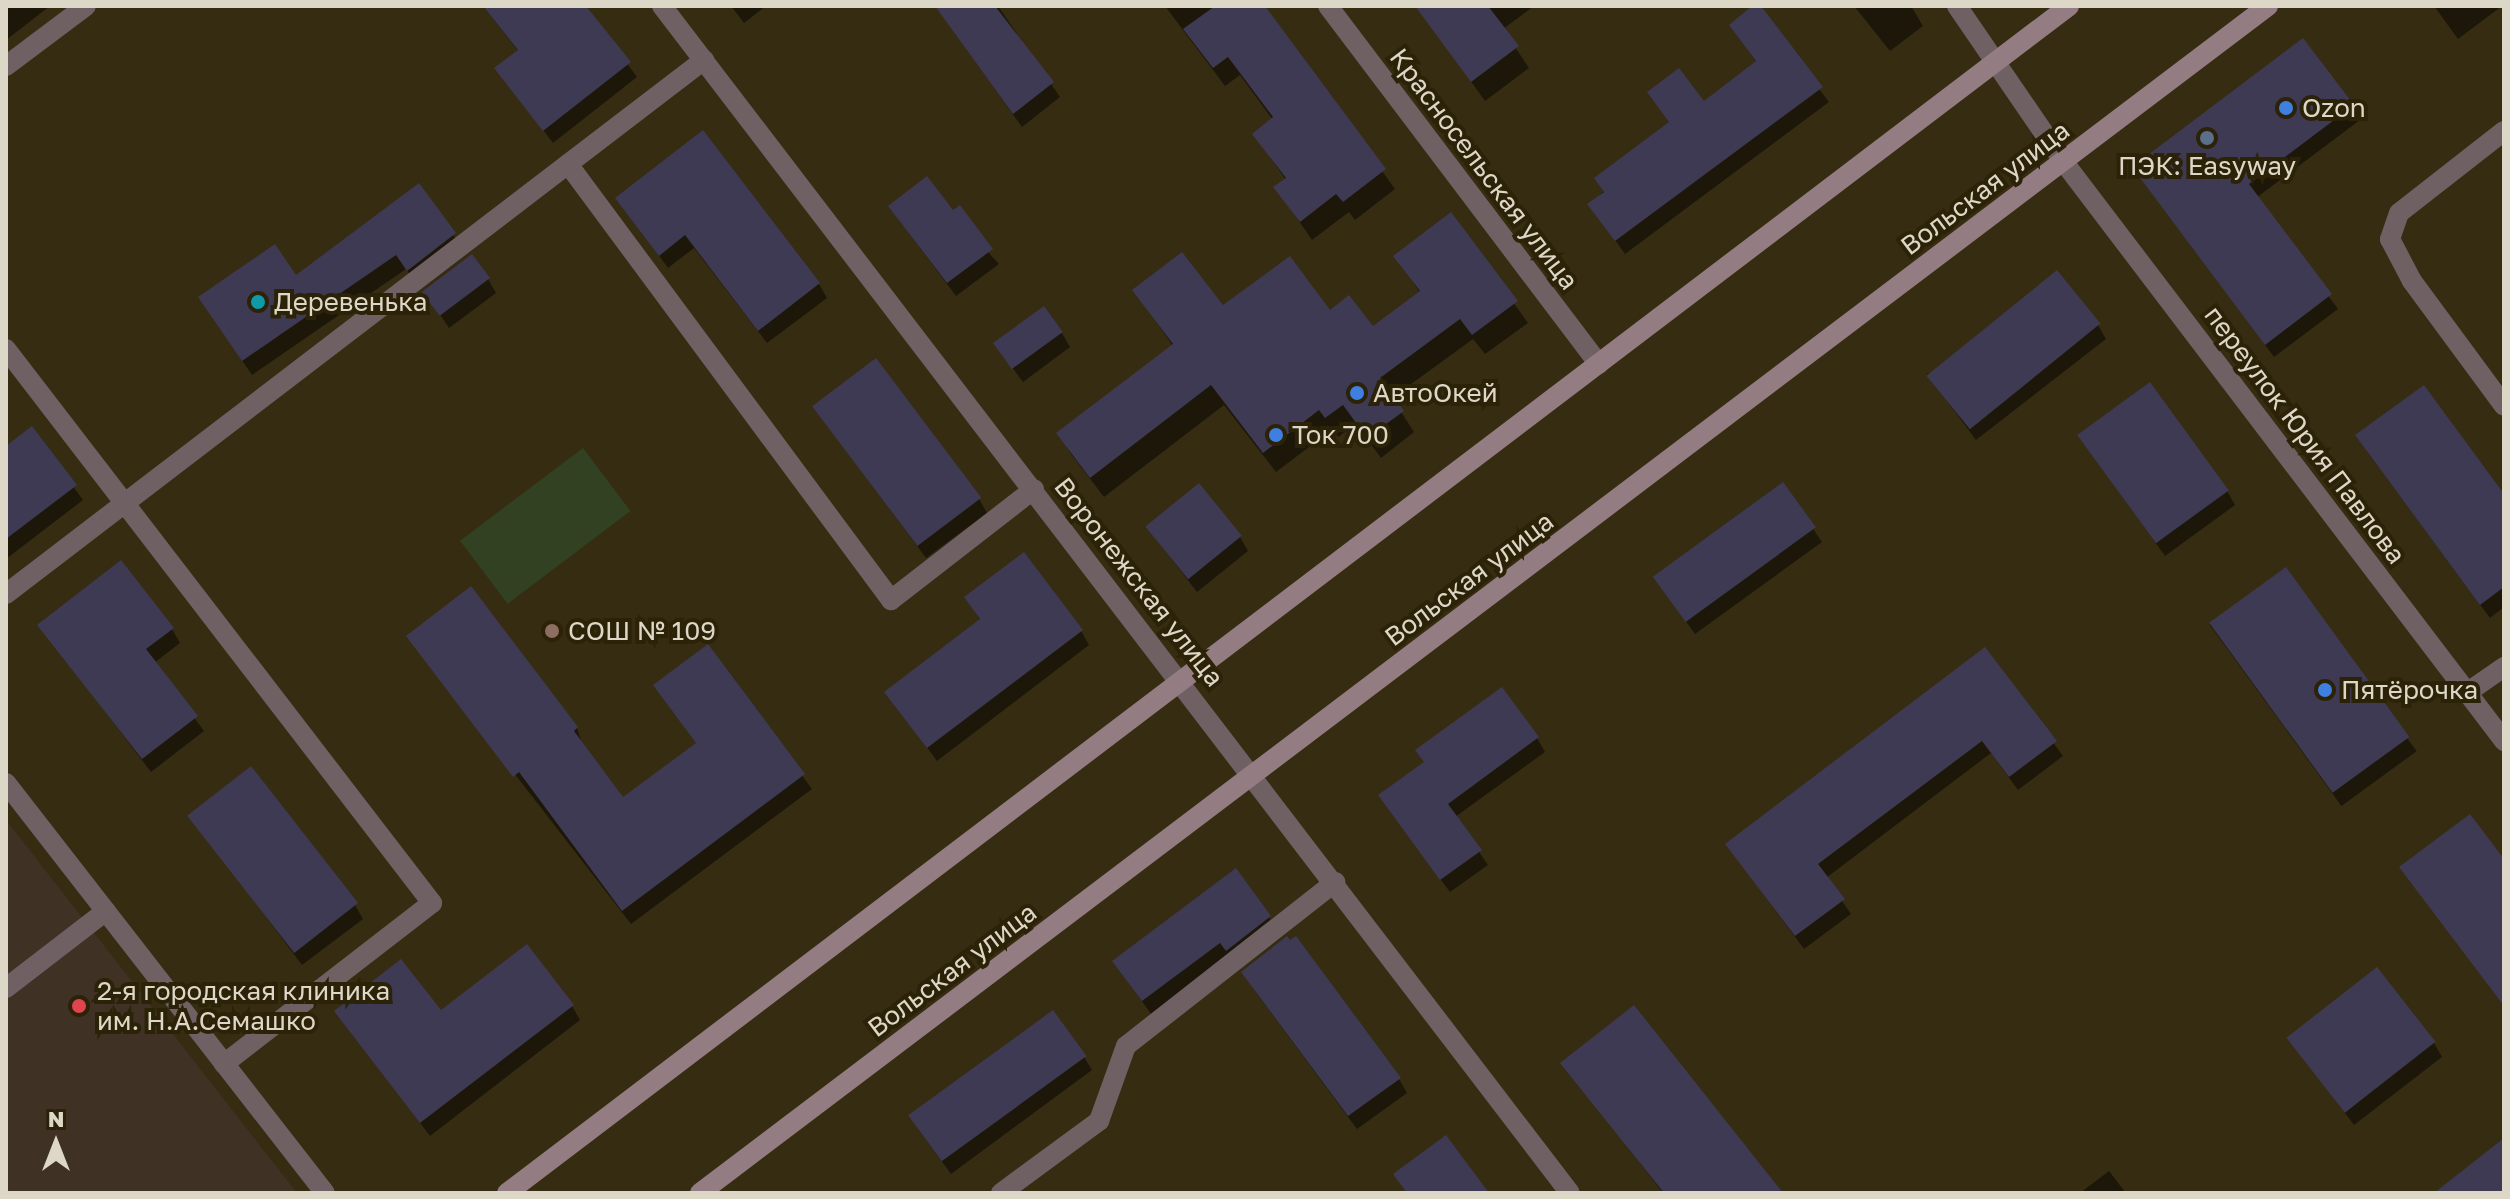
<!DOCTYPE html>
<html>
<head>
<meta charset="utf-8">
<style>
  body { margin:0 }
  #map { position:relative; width:2510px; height:1199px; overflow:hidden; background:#362c11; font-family:"Golos Text",sans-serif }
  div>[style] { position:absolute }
  .medical>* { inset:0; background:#403125 }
  .green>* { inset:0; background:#314121; transform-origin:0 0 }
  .shadow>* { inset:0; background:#0007; transform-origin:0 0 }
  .building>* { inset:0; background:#3e3a53; transform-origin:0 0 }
  .service>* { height:20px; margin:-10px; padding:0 10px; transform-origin:10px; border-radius:10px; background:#6f6064 }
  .minor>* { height:20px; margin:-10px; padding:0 10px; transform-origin:10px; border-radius:10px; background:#6f6064 }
  .tertiary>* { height:20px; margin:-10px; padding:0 10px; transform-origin:10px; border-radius:10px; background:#6f6064 }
  .secondary>* { height:20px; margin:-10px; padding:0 10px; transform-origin:10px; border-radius:10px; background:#947d82 }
  .dots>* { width:22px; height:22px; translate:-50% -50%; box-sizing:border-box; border:4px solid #2c2207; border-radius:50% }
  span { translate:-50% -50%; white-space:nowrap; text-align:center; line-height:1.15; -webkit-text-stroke:8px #2c2207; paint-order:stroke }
  .poi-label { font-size:26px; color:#ddd7c7 }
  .left { translate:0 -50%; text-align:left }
  .street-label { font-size:26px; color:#ddd7c7 }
  .frame { position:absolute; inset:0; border:8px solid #ddd7c7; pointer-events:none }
  .north { position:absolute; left:16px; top:1103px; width:80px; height:80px; -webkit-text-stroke:6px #2c2207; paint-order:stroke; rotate:0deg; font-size:22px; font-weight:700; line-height:32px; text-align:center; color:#ddd7c7 }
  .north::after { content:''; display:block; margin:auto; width:28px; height:36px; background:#ddd7c7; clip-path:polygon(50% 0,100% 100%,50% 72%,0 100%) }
</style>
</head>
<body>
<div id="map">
  <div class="medical">
    <i style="clip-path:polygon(6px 820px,297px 1193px,6px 1193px)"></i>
  </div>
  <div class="green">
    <i style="left:583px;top:448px;width:79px;height:154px;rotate:53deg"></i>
  </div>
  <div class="shadow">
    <i style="clip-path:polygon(6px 6px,50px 6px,6px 40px)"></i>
    <i style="clip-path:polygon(483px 6px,584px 6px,637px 77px,553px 143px,497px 69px,519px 52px)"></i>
    <i style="clip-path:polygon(731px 6px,766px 6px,744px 23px)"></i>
    <i style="clip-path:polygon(944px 6px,998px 6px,1060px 97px,1022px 127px,948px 23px)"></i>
    <i style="clip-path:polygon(1165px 6px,1263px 6px,1395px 189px,1355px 220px,1349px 212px,1312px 240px,1276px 188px,1286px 180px,1254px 134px,1273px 120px,1240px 75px,1225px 86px)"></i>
    <i style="clip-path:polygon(1440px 6px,1534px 6px,1503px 29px,1529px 68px,1485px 101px,1425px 17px)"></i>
    <i style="clip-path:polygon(1756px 6px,1829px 102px,1625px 254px,1590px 205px,1670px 123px,1649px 92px,1704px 104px,1757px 63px,1731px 25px)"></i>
    <i style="clip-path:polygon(1854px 6px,1911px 6px,1923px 26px,1890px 51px)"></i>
    <i style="clip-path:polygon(2434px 6px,2502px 6px,2458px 39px)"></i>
    <i style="clip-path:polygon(2352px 106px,2360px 120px,2256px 198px,2338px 309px,2274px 357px,2134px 167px)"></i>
    <i style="clip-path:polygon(418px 186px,463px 249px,417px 284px,406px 269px,252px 375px,209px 312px,296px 277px)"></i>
    <i style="clip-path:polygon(617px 198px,819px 284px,827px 298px,767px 343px,694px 248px,668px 268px)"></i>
    <i style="clip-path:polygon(952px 213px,999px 264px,956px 296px,899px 220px)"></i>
    <i style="clip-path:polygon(1451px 215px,1528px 323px,1485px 354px,1473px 339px,1392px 398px,1414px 432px,1381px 458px,1356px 424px,1338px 437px,1333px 429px,1276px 472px,1224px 405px,1104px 497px,1071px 454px,1059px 434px,1173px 346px,1134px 290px,1223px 308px,1329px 312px,1372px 329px,1420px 293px,1396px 256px)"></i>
    <i style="clip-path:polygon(488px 279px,496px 293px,449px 328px,425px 292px)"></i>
    <i style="clip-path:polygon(2098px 325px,2106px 339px,1976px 440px,1927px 374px)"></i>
    <i style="clip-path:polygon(1062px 333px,1070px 347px,1023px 382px,1005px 358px)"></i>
    <i style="clip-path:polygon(814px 407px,979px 499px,987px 513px,926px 558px)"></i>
    <i style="clip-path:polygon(31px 429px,83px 500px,6px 559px,6px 442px,9px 446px)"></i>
    <i style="clip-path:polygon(2088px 449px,2227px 491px,2235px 505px,2165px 556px)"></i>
    <i style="clip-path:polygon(2366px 450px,2504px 497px,2504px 607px,2490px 618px)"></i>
    <i style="clip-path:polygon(1783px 485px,1822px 542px,1695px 634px,1663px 590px)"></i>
    <i style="clip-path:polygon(1147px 527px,1240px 537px,1248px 551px,1197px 592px)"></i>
    <i style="left:2285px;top:570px;width:224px;height:93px;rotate:54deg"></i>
    <i style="clip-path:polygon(471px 589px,577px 728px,582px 744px,622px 799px,697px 744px,656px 686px,708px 647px,812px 789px,631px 924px,408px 636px)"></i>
    <i style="clip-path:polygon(966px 598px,1081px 631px,1089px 645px,937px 761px,887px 693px,981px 621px)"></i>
    <i style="clip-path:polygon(40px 626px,172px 629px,180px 643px,154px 663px,204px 731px,151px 772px)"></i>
    <i style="clip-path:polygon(1985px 650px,2063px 756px,2018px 790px,1991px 753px,1826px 878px,1851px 914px,1804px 949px,1727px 845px)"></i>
    <i style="clip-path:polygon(1537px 738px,1545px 752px,1455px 817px,1488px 865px,1450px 892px,1389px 810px)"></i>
    <i style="clip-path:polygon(190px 815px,355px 905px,363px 919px,302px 965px)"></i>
    <i style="clip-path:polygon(1269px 917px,1278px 931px,1151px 1014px,1114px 961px)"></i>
    <i style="clip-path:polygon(1252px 987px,1399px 1079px,1407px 1093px,1357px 1129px)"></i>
    <i style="clip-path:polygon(572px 1006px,580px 1020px,430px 1136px,336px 1012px,441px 1013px)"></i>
    <i style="clip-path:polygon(2289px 1038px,2434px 1043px,2442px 1057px,2354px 1125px)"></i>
    <i style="clip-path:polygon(1084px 1057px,1092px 1070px,951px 1174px,919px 1130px)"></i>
    <i style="clip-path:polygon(1563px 1063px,1780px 1193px,1663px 1193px)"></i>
    <i style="clip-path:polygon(2109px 1171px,2126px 1193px,2080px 1193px)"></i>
  </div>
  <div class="building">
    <i style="clip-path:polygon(483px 6px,586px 6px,631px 62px,543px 131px,494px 68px,518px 50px)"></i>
    <i style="clip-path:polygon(935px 6px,995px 6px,1054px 82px,1013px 114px)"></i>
    <i style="clip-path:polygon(1215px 6px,1265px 6px,1386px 169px,1343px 202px,1336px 194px,1300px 222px,1273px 187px,1286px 178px,1252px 134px,1273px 117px,1228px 57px,1213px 68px,1183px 29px)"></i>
    <i style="clip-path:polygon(1415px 6px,1488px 6px,1519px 46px,1471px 82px)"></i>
    <i style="clip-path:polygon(1752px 6px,1761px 6px,1823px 87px,1615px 241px,1587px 204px,1604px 192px,1594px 178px,1669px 122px,1647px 92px,1679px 68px,1704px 101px,1756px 61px,1729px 25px)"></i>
    <i style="clip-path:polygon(2303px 38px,2354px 105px,2249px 184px,2332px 294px,2265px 345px,2132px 167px)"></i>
    <i style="clip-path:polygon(703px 130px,820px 283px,758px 331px,685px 235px,659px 256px,615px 198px)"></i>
    <i style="clip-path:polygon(927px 176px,953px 210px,960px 205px,993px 249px,947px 283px,888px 206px)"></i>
    <i style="clip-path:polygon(419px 183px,456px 233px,407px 271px,396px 255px,242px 361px,198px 297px,275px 244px,296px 275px)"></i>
    <i style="clip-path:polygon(1451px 212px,1518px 301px,1472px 335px,1460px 319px,1380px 378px,1404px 411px,1367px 438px,1343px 405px,1325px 418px,1319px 410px,1263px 453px,1211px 385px,1090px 478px,1056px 433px,1173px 344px,1132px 290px,1182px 252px,1223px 305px,1290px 256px,1330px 310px,1349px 295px,1373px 326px,1420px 291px,1393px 256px)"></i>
    <i style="left:472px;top:254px;width:30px;height:63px;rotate:53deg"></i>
    <i style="left:2057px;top:270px;width:69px;height:168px;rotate:51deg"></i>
    <i style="left:1044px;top:306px;width:32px;height:63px;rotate:54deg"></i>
    <i style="left:876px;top:358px;width:175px;height:80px;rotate:53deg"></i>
    <i style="left:2150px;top:382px;width:134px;height:90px;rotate:54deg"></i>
    <i style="clip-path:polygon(2424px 385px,2504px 494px,2504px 587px,2480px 605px,2355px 435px)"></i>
    <i style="clip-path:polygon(32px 426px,77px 485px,6px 539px,6px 446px)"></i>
    <i style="left:1783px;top:482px;width:56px;height:161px;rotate:54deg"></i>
    <i style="left:1199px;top:483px;width:68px;height:69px;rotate:51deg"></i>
    <i style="clip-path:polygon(1024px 552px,1083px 630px,927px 748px,884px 692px,980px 619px,964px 597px)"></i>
    <i style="clip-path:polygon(121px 560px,174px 628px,146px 649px,198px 716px,142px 759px,37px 625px)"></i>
    <i style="left:2286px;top:567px;width:210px;height:95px;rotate:54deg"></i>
    <i style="clip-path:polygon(471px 586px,578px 727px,574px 731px,623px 797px,696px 743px,653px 685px,708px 644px,805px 774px,622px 911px,519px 772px,513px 777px,406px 636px)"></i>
    <i style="clip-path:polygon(1985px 647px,2057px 741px,2009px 777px,1982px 741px,1818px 864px,1845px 899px,1795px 936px,1725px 844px)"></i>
    <i style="clip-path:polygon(1502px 687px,1539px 737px,1448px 804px,1482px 850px,1440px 880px,1378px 795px,1424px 762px,1415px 750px)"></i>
    <i style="left:251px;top:766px;width:174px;height:81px;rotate:52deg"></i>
    <i style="clip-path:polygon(2470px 814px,2504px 859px,2504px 1006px,2399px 867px)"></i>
    <i style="clip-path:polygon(1236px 868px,1271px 916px,1226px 951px,1220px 943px,1142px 1001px,1112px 961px)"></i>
    <i style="clip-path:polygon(1287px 936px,1290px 940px,1296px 936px,1401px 1078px,1348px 1116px,1241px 972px)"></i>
    <i style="clip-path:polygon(527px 944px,574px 1005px,420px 1123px,334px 1011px,401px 959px,441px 1010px)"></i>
    <i style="left:2377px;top:967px;width:95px;height:115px;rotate:52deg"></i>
    <i style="clip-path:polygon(1634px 1005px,1783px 1193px,1664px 1193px,1560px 1063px)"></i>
    <i style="left:1053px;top:1010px;width:57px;height:179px;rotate:54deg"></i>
    <i style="clip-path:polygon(1446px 1135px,1489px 1193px,1407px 1193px,1393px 1174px)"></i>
    <i style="clip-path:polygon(2504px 1138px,2504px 1193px,2434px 1193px)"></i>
  </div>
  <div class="service">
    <i style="left:6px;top:66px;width:100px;rotate:-36.9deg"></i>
    <i style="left:2504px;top:131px;width:133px;rotate:142deg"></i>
    <i style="left:2399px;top:213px;width:28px;rotate:109deg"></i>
    <i style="left:2390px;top:239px;width:47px;rotate:62.4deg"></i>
    <i style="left:2412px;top:281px;width:155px;rotate:53.6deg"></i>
    <i style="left:568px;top:164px;width:543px;rotate:53.47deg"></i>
    <i style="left:891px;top:600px;width:181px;rotate:-37.8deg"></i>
    <i style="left:6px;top:349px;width:699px;rotate:52.44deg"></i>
    <i style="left:432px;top:903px;width:263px;rotate:142.3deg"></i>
    <i style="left:6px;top:594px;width:879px;rotate:-37.42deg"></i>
    <i style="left:2468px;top:692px;width:44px;rotate:-34.8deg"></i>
    <i style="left:6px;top:988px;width:126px;rotate:-37.6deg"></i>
    <i style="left:1001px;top:1193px;width:122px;rotate:-36.3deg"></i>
    <i style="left:1099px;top:1121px;width:80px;rotate:-70.2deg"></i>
    <i style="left:1126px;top:1046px;width:266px;rotate:-38.1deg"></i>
  </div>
  <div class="minor">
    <i style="left:1328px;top:6px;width:449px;rotate:52.9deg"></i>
    <i style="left:1957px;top:6px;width:188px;rotate:55.6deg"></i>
    <i style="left:2063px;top:161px;width:729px;rotate:52.75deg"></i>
    <i style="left:6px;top:783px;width:519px;rotate:52.12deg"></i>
  </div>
  <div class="tertiary">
    <i style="left:662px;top:6px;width:1494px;rotate:52.59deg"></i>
  </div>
  <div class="secondary">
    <i style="left:507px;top:1193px;width:1962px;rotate:-37.23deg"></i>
    <i style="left:700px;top:1193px;width:1967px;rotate:-37.13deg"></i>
  </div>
  <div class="dots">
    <i style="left:2286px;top:108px;background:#3f7fe0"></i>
    <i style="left:2207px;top:138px;background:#5c6f8a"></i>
    <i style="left:258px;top:302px;background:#0f9aa8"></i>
    <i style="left:1357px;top:393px;background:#3f7fe0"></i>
    <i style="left:1276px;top:435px;background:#3f7fe0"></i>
    <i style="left:552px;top:631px;background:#8d6e63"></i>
    <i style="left:2325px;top:690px;background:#3f7fe0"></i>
    <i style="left:79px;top:1006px;background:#e0444e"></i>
  </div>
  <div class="poi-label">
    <span class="left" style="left:2302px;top:108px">Ozon</span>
    <span style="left:2207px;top:166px">ПЭК: Easyway</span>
    <span class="left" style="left:274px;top:302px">Деревенька</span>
    <span class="left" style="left:1373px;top:393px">АвтоОкей</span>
    <span class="left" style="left:1292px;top:435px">Ток 700</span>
    <span class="left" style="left:568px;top:631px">СОШ № 109</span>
    <span class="left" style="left:2341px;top:690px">Пятёрочка</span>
    <span class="left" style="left:97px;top:1006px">2-я городская клиника<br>им. Н.А.Семашко</span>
  </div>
  <div class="street-label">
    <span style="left:1484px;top:169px;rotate:53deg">Красносельская улица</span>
    <span style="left:1985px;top:188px;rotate:-37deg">Вольская улица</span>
    <span style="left:2305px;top:435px;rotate:53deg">переулок Юрия Павлова</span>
    <span style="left:1469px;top:579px;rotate:-37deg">Вольская улица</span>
    <span style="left:1139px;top:582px;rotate:52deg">Воронежская улица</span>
    <span style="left:952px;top:970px;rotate:-37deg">Вольская улица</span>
  </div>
  <div class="frame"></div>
  <div class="north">N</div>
</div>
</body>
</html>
